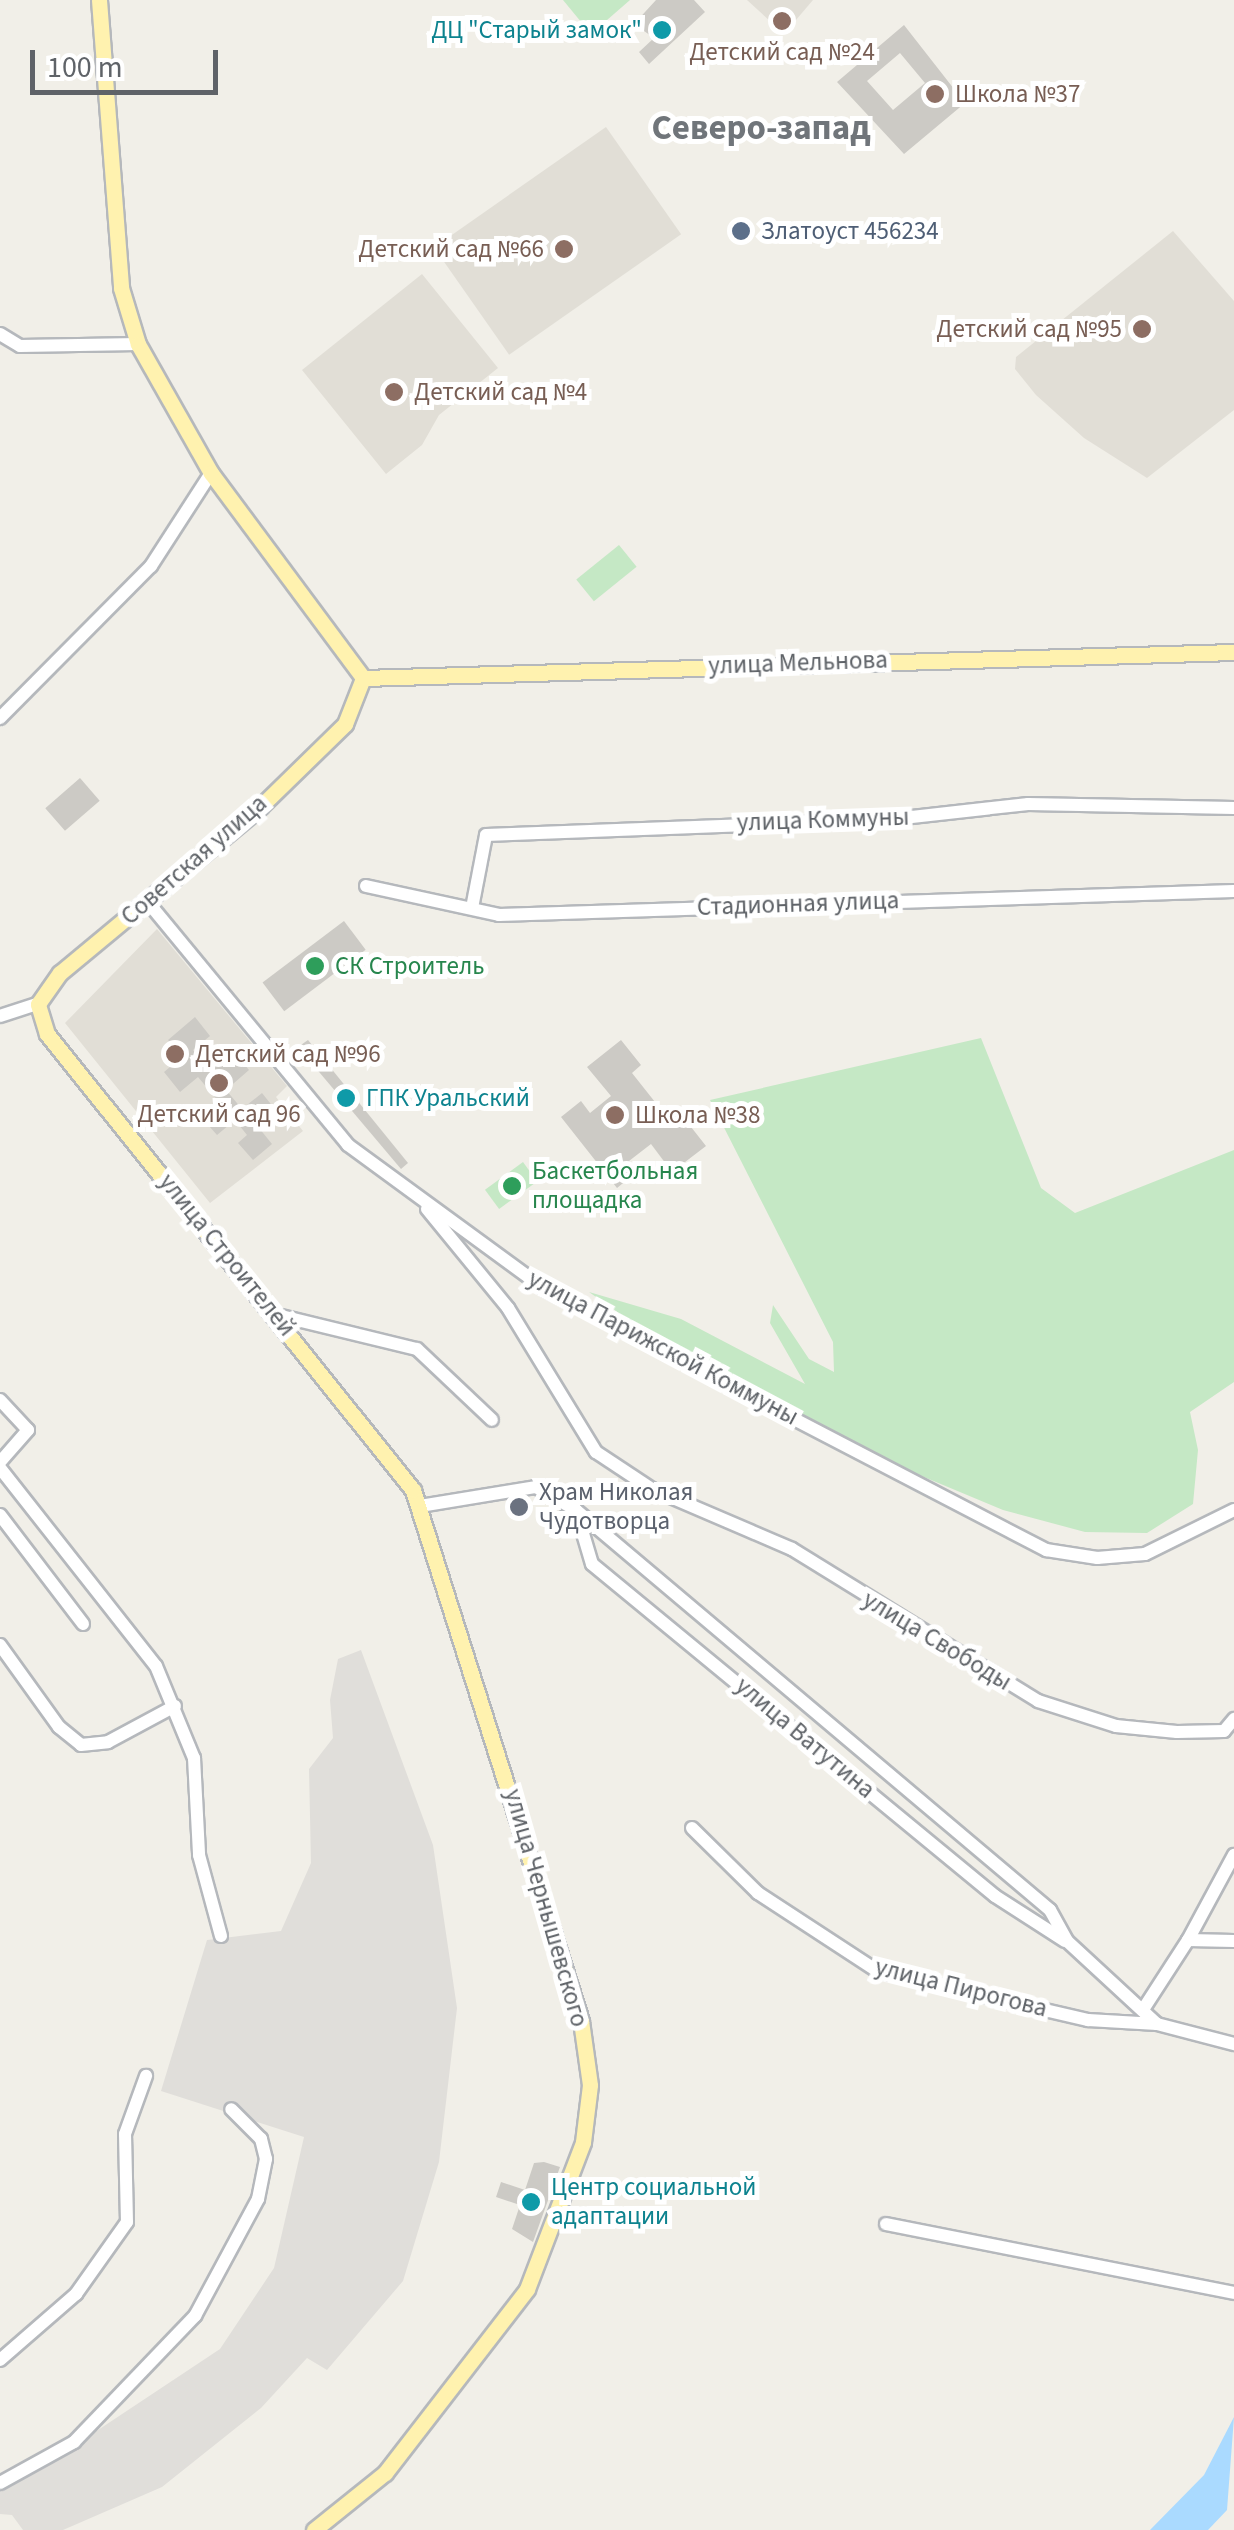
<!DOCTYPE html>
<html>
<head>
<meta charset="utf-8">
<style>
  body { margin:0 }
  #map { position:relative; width:1234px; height:2530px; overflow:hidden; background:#f1efe8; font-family:"Source Sans 3",sans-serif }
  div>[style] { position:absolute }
  .industrial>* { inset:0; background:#e0deda }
  .education>* { inset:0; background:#e1ded6; transform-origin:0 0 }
  .green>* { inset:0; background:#c5e8c5; transform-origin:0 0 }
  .water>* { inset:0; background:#aadaff }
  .building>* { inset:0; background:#cccac5; transform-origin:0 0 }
  .roads { filter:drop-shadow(2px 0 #b5b8bc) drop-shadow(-2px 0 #b5b8bc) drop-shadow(0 2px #b5b8bc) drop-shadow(0 -2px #b5b8bc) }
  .minor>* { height:12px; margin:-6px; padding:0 6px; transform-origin:6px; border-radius:6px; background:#fff }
  .major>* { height:15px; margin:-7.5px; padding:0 7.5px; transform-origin:7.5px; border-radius:7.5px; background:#fff2af }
  .dots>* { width:28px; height:28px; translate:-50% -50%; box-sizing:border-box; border:5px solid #fff; border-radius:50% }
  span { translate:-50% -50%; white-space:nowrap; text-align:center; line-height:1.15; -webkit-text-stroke:10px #fff; paint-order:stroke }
  .culture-label { font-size:25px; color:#0d838f }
  .right { translate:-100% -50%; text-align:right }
  .left { translate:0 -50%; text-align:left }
  .education-label { font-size:25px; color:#785e54 }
  .service-label { font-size:25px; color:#4e5e75 }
  .street-label { font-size:25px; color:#5f6368 }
  .leisure-label { font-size:25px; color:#27864d }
  .worship-label { font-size:25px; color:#5b616d }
  .district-label { font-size:35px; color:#70757a; font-weight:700 }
  .scale { position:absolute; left:30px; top:50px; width:188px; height:45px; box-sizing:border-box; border:5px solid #5f6368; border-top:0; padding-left:12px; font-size:30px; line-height:35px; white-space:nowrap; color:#5f6368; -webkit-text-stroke:8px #fff; paint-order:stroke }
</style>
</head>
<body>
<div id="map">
  <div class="industrial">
    <i style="clip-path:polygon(361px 1650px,433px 1845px,457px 2008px,439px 2162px,403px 2281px,327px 2370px,307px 2358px,261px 2408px,162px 2487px,63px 2530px,23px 2530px,12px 2515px,0 2514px,0 2477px,92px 2434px,220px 2349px,274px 2268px,304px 2137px,161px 2091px,207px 1940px,281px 1931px,311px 1863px,309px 1769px,333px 1738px,330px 1700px,338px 1659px)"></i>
  </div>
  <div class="education">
    <i style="clip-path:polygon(747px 0,813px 0,784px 34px)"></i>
    <i style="left:606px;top:127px;width:131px;height:210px;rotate:55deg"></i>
    <i style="clip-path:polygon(1173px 231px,1234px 301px,1234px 410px,1147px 478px,1084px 438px,1036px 395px,1015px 369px,1016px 357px)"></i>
    <i style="clip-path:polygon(422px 274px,498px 368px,439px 415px,422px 445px,386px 474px,302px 370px)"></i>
    <i style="clip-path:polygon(157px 929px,287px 1086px,276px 1097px,303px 1131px,210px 1203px,65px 1023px)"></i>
  </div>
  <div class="green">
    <i style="clip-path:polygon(563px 0,630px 0,591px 34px)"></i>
    <i style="left:619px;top:545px;width:28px;height:55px;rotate:51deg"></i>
    <i style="clip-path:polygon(981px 1038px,1041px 1188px,1075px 1213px,1234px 1150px,1234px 1382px,1190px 1412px,1198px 1450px,1193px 1504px,1147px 1533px,1085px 1532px,1003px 1510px,912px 1472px,647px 1333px,589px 1292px,681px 1319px,805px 1384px,770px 1323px,773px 1305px,809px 1359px,834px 1372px,833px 1342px,710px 1100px)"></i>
    <i style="left:523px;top:1162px;width:24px;height:47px;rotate:54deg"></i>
  </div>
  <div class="water">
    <i style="clip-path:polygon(1234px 2417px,1227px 2510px,1208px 2530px,1150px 2530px,1204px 2475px)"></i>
  </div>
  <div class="building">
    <i style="clip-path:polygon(656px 0,694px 0,705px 12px,649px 64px,639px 52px,654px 38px,634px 24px)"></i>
    <i style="clip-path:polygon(evenodd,904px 25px,965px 103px,904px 154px,837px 82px,904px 25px,900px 53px,925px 83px,893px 110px,867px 81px,900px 53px)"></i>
    <i style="left:80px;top:778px;width:30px;height:46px;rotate:49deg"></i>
    <i style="left:344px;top:921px;width:36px;height:102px;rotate:53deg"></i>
    <i style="clip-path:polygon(195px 1017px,210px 1036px,193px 1050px,210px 1070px,233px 1051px,249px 1070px,226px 1090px,242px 1109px,262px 1093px,278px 1113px,259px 1128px,272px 1144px,253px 1160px,238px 1143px,247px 1135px,235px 1120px,217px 1135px,201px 1117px,219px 1102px,198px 1077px,180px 1092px,164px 1072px,182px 1057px,168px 1040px)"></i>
    <i style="clip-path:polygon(308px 1040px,408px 1163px,401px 1169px,298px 1047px)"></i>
    <i style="clip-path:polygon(621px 1040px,641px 1065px,632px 1073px,674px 1126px,684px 1118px,706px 1146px,672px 1172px,651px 1144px,629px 1161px,638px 1171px,617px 1188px,561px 1117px,581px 1101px,590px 1113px,611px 1096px,587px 1067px)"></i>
    <i style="clip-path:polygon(544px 2162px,560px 2167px,533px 2242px,512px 2229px,520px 2205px,496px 2197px,501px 2182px,525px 2190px,534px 2163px)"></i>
  </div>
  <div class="roads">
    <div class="minor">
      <i style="left:0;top:334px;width:23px;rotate:31deg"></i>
      <i style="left:20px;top:346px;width:118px;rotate:-1deg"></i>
      <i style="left:0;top:718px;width:214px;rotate:-45.2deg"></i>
      <i style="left:151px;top:566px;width:111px;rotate:-57.2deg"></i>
      <i style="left:366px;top:886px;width:136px;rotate:12.3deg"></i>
      <i style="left:499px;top:915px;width:735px;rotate:-1.87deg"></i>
      <i style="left:147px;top:901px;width:316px;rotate:50.5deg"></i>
      <i style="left:348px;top:1145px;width:245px;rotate:36.2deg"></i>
      <i style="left:546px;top:1290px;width:564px;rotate:27.47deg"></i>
      <i style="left:1046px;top:1550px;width:52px;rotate:8.9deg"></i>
      <i style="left:1097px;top:1558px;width:48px;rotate:-4.8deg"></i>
      <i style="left:1145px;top:1554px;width:99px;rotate:-26.3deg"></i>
      <i style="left:472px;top:908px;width:74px;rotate:-79.1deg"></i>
      <i style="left:486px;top:835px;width:399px;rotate:-2.2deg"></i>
      <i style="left:885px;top:820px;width:144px;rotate:-6.4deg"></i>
      <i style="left:1028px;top:804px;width:206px;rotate:1.1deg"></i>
      <i style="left:0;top:1016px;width:40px;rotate:-18deg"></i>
      <i style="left:427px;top:1209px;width:128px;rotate:50.7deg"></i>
      <i style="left:508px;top:1308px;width:169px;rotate:58.6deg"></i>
      <i style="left:596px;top:1452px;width:67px;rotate:33.5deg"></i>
      <i style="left:652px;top:1489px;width:152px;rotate:23.2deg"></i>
      <i style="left:792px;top:1549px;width:289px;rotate:31.7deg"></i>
      <i style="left:1038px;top:1701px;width:82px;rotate:17.8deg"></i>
      <i style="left:1116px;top:1726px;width:61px;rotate:5.6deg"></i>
      <i style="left:1177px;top:1732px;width:47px;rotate:-1.2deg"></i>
      <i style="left:1224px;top:1731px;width:16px;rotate:-50deg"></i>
      <i style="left:277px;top:1315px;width:144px;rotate:13.7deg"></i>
      <i style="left:417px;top:1349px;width:103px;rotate:43.4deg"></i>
      <i style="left:0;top:1400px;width:41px;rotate:47deg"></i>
      <i style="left:28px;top:1430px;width:43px;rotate:131.2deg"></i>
      <i style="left:0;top:1468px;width:252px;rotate:51.8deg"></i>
      <i style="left:156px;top:1666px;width:100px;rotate:67.6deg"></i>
      <i style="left:194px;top:1758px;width:97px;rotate:87deg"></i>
      <i style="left:199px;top:1855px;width:84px;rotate:74.8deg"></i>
      <i style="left:420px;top:1506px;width:118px;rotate:-9.3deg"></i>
      <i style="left:536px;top:1487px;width:46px;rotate:29.9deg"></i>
      <i style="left:576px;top:1510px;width:620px;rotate:40.16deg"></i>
      <i style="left:1050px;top:1910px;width:35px;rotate:61deg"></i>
      <i style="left:1067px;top:1941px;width:122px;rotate:42.7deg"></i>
      <i style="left:1157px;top:2024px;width:80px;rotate:14.6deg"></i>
      <i style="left:576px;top:1510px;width:56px;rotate:73.5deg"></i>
      <i style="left:592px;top:1564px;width:522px;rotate:39.48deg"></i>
      <i style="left:995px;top:1896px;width:83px;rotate:32.7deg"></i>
      <i style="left:0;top:1515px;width:137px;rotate:52.7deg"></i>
      <i style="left:0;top:1645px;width:101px;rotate:54.3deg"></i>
      <i style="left:59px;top:1727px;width:28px;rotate:39deg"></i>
      <i style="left:81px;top:1745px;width:27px;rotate:-6deg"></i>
      <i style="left:108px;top:1742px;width:76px;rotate:-28.2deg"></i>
      <i style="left:692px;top:1828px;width:93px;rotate:44.6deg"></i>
      <i style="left:758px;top:1893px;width:142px;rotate:33.2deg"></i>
      <i style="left:877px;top:1971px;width:217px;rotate:13.1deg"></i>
      <i style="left:1088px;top:2020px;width:69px;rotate:3.3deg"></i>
      <i style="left:1188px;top:1940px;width:97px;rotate:-61.6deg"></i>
      <i style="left:1144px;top:2008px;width:81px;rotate:-57.1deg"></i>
      <i style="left:1188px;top:1940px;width:46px;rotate:1.2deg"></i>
      <i style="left:886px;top:2224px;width:355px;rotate:11.2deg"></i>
      <i style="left:0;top:2360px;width:101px;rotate:-41deg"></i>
      <i style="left:76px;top:2294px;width:88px;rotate:-54.7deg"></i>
      <i style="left:127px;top:2222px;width:88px;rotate:-91.3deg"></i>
      <i style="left:125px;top:2134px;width:62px;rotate:-70.1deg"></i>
      <i style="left:0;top:2483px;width:85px;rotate:-29deg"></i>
      <i style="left:74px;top:2442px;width:175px;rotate:-46.2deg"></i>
      <i style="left:195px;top:2316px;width:133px;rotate:-61.7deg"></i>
      <i style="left:258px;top:2199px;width:41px;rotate:-78.7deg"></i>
      <i style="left:266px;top:2159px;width:21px;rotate:-104deg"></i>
      <i style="left:261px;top:2139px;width:42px;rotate:-135deg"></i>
    </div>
    <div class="major">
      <i style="left:99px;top:0;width:289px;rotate:85.6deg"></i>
      <i style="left:121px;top:288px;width:59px;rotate:73.1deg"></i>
      <i style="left:138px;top:344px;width:148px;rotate:60.5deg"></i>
      <i style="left:211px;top:473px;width:255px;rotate:53.4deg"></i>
      <i style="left:363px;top:678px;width:871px;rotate:-1.71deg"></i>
      <i style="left:314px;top:2530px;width:91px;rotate:-38.8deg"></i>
      <i style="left:385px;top:2473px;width:232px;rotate:-52.3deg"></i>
      <i style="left:527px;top:2289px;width:157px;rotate:-69.1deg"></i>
      <i style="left:583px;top:2142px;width:57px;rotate:-83deg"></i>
      <i style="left:590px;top:2085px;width:65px;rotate:-98deg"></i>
      <i style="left:581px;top:2021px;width:557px;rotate:-107.56deg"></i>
      <i style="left:413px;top:1490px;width:585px;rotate:-128.75deg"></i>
      <i style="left:47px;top:1034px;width:31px;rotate:-107deg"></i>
      <i style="left:38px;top:1004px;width:38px;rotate:-55deg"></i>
      <i style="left:60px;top:973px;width:260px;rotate:-39.7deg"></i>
      <i style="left:260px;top:807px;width:119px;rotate:-44.3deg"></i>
      <i style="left:345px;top:724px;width:49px;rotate:-68.6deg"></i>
    </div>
  </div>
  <div class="dots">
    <i style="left:782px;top:21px;background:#8d6e63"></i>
    <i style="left:662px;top:30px;background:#0f9aa8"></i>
    <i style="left:935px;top:94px;background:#8d6e63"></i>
    <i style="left:741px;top:231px;background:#5c6f8a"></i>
    <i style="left:564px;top:249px;background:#8d6e63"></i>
    <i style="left:1142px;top:329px;background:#8d6e63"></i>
    <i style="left:394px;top:392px;background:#8d6e63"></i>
    <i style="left:315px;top:966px;background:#2e9e5b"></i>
    <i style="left:175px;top:1054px;background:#8d6e63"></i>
    <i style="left:219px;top:1083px;background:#8d6e63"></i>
    <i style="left:346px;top:1098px;background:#0f9aa8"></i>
    <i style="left:615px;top:1115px;background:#8d6e63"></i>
    <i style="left:512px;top:1186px;background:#2e9e5b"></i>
    <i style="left:519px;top:1507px;background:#6b7280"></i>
    <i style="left:531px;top:2202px;background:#0f9aa8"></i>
  </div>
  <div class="culture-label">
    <span class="right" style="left:642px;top:30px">ДЦ "Старый замок"</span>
    <span class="left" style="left:366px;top:1098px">ГПК Уральский</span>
    <span class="left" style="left:551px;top:2202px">Центр социальной<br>адаптации</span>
  </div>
  <div class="education-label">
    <span style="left:782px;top:52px">Детский сад №24</span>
    <span class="left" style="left:955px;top:94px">Школа №37</span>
    <span class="right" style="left:544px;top:249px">Детский сад №66</span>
    <span class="right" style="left:1122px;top:329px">Детский сад №95</span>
    <span class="left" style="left:414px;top:392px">Детский сад №4</span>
    <span class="left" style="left:195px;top:1054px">Детский сад №96</span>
    <span style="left:219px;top:1114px">Детский сад 96</span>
    <span class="left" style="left:635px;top:1115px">Школа №38</span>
  </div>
  <div class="service-label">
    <span class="left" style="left:761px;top:231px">Златоуст 456234</span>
  </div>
  <div class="street-label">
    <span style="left:798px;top:663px;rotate:-2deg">улица Мельнова</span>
    <span style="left:823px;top:820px;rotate:-2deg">улица Коммуны</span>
    <span style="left:194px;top:860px;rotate:-41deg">Советская улица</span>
    <span style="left:798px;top:904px;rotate:-2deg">Стадионная улица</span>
    <span style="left:227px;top:1255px;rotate:51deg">улица Строителей</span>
    <span style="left:663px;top:1348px;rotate:28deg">улица Парижской Коммуны</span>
    <span style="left:937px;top:1641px;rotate:31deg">улица Свободы</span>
    <span style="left:805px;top:1738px;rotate:40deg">улица Ватутина</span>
    <span style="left:546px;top:1908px;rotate:74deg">улица Чернышевского</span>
    <span style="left:961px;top:1988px;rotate:14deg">улица Пирогова</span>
  </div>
  <div class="leisure-label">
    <span class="left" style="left:335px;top:966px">СК Строитель</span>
    <span class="left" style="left:532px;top:1186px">Баскетбольная<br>площадка</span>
  </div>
  <div class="worship-label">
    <span class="left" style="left:539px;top:1507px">Храм Николая<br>Чудотворца</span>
  </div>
  <div class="district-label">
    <span style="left:761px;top:128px">Северо-запад</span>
  </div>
  <div class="scale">100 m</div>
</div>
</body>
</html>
